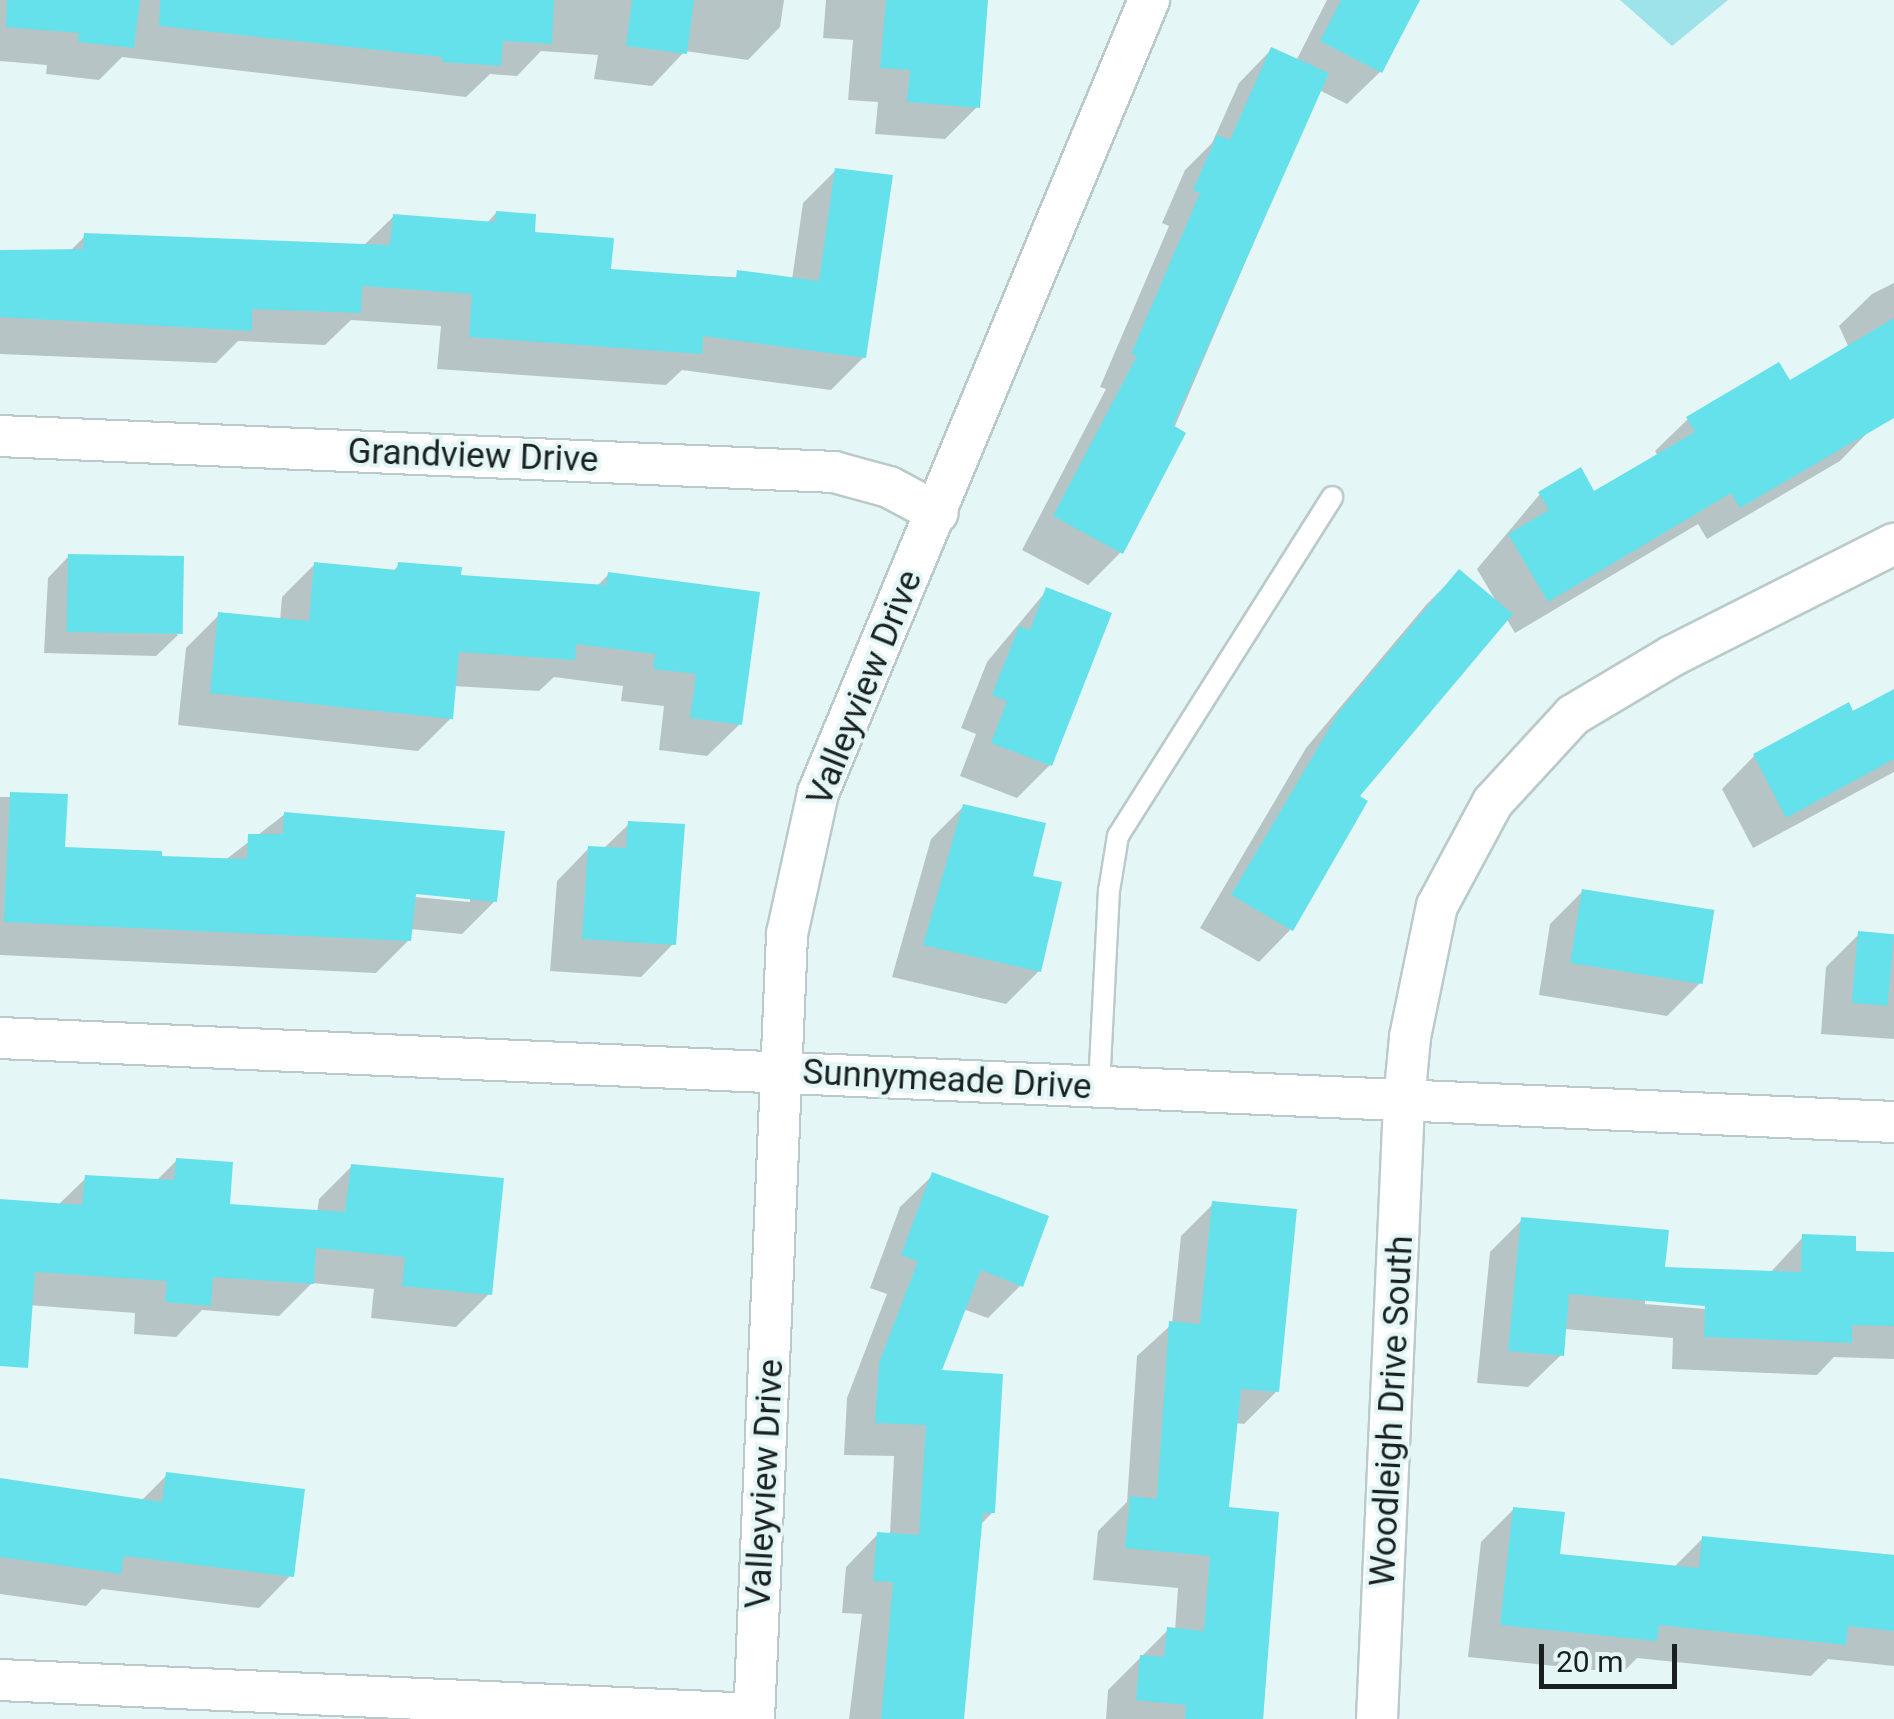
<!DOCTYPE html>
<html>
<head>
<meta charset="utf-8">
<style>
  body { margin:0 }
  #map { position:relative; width:1894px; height:1719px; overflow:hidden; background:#e5f6f7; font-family:Roboto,sans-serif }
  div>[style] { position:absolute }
  .green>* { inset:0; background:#9de3e9 }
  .shadow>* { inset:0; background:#0003 }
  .building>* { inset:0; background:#65e1eb; transform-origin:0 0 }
  .roads { filter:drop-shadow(2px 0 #bacacb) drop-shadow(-2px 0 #bacacb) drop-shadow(0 2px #bacacb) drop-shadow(0 -2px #bacacb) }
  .lane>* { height:20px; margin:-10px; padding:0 10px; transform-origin:10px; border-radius:10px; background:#fff }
  .street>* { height:40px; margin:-20px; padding:0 20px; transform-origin:20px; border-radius:20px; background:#fff }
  span { translate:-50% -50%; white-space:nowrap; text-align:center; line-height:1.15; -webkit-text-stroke:8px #e5f6f7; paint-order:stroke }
  .street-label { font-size:35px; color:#1a2020 }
  .scale { position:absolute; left:1539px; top:1644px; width:138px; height:45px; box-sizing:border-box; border:5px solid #1a2020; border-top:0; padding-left:12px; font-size:30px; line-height:35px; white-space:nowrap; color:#1a2020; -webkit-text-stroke:8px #e5f6f7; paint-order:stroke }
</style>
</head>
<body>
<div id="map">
  <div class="green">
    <i style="clip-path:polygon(1620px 0,1728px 0,1672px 46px)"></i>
  </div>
  <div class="shadow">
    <i style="clip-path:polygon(0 0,784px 0,780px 27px,748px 60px,685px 51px,652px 86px,594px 79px,598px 55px,541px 51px,517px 76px,490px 74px,466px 97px,122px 57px,99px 80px,46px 74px,47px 65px,0 61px)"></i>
    <i style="clip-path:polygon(826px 0,986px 0,978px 106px,945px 139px,875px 134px,878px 102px,848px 100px,853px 40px,823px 38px)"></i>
    <i style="clip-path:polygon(1327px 0,1417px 0,1380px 72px,1347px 104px,1319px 90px,1121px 552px,1088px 585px,1022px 550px,1106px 389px,1100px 387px,1169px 226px,1162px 223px,1185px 170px,1212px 143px,1239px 83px,1271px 50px,1296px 61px)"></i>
    <i style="clip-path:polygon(836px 170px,864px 357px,831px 390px,682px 370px,666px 385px,437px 369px,441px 326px,351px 320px,325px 345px,238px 341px,216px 363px,0 354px,0 250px,69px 252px,85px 236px,363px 246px,394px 216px,486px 224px,496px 213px,609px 271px,792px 280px,803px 203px)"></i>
    <i style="clip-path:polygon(1894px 283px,1894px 377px,1872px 428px,1840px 461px,1707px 539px,1698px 524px,1515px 633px,1506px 618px,1356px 797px,1291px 929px,1259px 962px,1200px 928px,1306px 748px,1426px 605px,1459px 572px,1497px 603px,1477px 569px,1540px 494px,1594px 495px,1658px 456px,1655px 451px,1688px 419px,1789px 384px,1849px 348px,1839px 326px,1872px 294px)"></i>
    <i style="clip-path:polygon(69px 556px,178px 635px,156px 656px,44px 653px,48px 578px)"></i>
    <i style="clip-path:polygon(315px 564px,392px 572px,399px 565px,458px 577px,596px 587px,609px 574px,740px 724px,707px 756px,659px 750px,664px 706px,621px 701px,623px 686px,554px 677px,539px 691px,453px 686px,451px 718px,418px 751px,178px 725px,186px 648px,219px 615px,280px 621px,282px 597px)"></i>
    <i style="clip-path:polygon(1047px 590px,1050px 765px,1017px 798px,960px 776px,976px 734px,961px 728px,987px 662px)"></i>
    <i style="clip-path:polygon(1894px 692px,1894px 772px,1753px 848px,1722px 789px,1754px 756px)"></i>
    <i style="clip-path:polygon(evenodd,0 797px,65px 797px,63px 850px,160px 858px,224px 861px,285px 814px,495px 901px,462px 934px,410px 929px,409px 940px,376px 973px,0 955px,0 797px,404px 891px,470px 897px,470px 902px,404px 896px,404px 891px)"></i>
    <i style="clip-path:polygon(963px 807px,1030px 877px,1039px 971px,1006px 1004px,892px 977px,931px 839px)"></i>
    <i style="clip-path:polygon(629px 824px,673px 944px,641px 977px,550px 971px,557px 881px,589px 848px,603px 849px)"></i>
    <i style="clip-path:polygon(1583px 891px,1700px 983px,1667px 1016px,1539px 995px,1550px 924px)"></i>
    <i style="clip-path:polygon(1859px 934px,1894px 936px,1894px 1039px,1821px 1034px,1826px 967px)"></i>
    <i style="clip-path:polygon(177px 1160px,227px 1207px,317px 1213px,319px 1199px,352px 1166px,489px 1294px,456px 1327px,371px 1318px,374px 1289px,312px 1283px,279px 1316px,202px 1310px,176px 1337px,134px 1334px,135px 1313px,28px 1305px,0 1333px,0 1205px,56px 1207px,86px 1178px,155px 1182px)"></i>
    <i style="clip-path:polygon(933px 1175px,1021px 1285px,988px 1318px,963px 1309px,938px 1373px,993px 1512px,979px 1526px,961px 1719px,849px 1719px,862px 1614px,842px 1613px,846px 1567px,878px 1534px,890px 1535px,894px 1456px,844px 1455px,847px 1398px,887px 1294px,870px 1288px,900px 1207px)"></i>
    <i style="clip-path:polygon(1213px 1204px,1277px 1391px,1244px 1424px,1235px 1423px,1226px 1509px,1277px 1514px,1263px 1719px,1106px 1719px,1108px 1690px,1168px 1630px,1175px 1631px,1178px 1588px,1093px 1580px,1098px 1531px,1127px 1502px,1137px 1356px,1172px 1324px,1181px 1236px)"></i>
    <i style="clip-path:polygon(evenodd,1522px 1220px,1662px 1269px,1770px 1273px,1803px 1237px,1853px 1253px,1894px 1255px,1894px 1359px,1834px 1357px,1817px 1375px,1672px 1369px,1673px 1338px,1564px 1329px,1561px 1355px,1528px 1387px,1477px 1383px,1490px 1252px,1522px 1220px,1645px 1300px,1718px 1305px,1717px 1310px,1645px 1304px,1645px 1300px)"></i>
    <i style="clip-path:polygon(167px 1475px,291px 1575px,259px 1608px,102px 1589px,86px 1606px,0 1594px,0 1480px,141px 1501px)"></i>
    <i style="clip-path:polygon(1514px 1509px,1558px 1556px,1673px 1568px,1703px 1538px,1894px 1555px,1894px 1666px,1828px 1659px,1811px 1676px,1637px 1658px,1622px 1673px,1468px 1657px,1481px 1542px)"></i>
  </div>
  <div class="building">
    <i style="clip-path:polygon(7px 0,140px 0,134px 48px,78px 42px,79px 33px,6px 27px)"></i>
    <i style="clip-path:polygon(160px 0,554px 0,552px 44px,503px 41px,501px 66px,442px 62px,442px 57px,159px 26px)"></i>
    <i style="clip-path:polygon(632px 0,694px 0,687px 54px,626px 46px)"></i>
    <i style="clip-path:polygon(886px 0,988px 0,980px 108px,907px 102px,910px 70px,880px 68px)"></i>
    <i style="clip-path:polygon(1341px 0,1420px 0,1382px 73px,1320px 41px)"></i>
    <i style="clip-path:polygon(1271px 47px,1329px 73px,1173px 425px,1186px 433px,1123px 554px,1053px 516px,1137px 356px,1131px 354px,1200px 193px,1193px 190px,1217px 135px,1230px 140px)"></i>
    <i style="clip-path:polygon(835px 168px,893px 175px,866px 358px,703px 336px,702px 354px,469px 337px,472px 294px,362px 286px,361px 313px,252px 309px,252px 331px,0 317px,0 250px,83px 249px,84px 233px,390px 245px,393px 214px,495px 222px,496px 211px,536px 214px,535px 232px,614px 238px,611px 269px,736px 278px,737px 270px,819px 281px)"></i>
    <i style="clip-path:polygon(1894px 318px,1894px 418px,1740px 508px,1731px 493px,1548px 602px,1508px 534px,1549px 510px,1538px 492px,1581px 467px,1594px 491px,1695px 432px,1686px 417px,1779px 362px,1790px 380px)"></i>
    <i style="left:68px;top:554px;width:116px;height:78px;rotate:1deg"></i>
    <i style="clip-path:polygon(314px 562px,397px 570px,398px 562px,462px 567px,461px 575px,606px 585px,608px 572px,760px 592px,742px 725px,690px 718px,696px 674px,653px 669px,655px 654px,576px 644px,575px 660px,459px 652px,453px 719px,210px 693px,218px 612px,309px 621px)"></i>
    <i style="clip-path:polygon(1459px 569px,1513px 614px,1360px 796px,1368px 801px,1293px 931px,1231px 895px,1339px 712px)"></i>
    <i style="clip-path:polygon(1046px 587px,1112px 613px,1052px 766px,991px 743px,1007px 701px,992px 695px,1019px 626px,1030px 630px)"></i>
    <i style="clip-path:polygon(1894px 689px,1894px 759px,1786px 818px,1753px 754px,1849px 702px,1853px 711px)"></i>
    <i style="clip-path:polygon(10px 792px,68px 794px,65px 847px,162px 851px,162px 856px,247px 859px,248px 834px,283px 834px,284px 812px,505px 831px,497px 902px,416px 894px,411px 941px,4px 922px)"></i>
    <i style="clip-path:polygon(963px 804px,1046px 823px,1033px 876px,1062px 882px,1041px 972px,923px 945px)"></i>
    <i style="clip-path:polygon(628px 821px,685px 824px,676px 945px,582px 939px,588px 846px,626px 848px)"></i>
    <i style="left:1582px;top:889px;width:134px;height:75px;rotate:9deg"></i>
    <i style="left:1858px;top:931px;width:36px;height:72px;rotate:5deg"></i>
    <i style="clip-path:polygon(176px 1158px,233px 1162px,230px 1204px,345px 1212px,351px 1164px,504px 1178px,492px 1295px,402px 1286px,405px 1257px,316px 1248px,314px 1284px,213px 1277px,211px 1306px,165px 1302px,167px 1281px,35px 1272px,28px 1368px,0 1366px,0 1199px,82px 1205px,85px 1175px,174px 1180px)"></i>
    <i style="clip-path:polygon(932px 1172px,1049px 1216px,1023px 1287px,981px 1270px,942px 1370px,1003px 1374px,995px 1513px,983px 1513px,964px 1719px,881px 1719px,893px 1582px,873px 1581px,877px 1532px,919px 1535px,926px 1425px,875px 1423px,879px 1363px,918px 1261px,901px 1255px)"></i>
    <i style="clip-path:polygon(1212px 1201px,1297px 1209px,1279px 1392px,1241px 1389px,1229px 1507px,1279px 1512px,1263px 1719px,1185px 1719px,1186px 1705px,1136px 1700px,1140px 1655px,1164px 1657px,1167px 1627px,1204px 1631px,1210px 1556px,1125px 1548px,1130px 1496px,1157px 1499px,1169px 1321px,1200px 1324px)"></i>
    <i style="clip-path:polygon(1521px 1217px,1669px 1230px,1665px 1267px,1801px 1272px,1802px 1234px,1856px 1236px,1856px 1251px,1894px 1252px,1894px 1326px,1852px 1325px,1852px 1343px,1704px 1337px,1705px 1306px,1569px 1294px,1564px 1356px,1508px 1351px)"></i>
    <i style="clip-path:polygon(166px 1472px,305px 1489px,294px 1577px,124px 1556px,121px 1574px,0 1557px,0 1478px,162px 1502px)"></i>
    <i style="clip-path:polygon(1513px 1507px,1565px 1512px,1560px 1554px,1699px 1568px,1702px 1536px,1894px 1555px,1894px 1631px,1848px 1626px,1846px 1645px,1659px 1625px,1657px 1641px,1500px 1625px)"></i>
  </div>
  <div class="roads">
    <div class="lane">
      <i style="left:1099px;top:1087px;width:196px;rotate:-87.1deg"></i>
      <i style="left:1109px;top:891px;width:56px;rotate:-80.7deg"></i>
      <i style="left:1118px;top:836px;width:401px;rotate:-57.7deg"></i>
    </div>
    <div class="street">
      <i style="left:0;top:436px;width:835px;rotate:2.47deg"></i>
      <i style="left:834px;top:472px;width:57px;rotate:15.3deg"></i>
      <i style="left:889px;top:487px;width:55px;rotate:28deg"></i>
      <i style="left:0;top:1038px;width:1896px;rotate:2.54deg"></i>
      <i style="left:0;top:1680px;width:755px;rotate:2.58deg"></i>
      <i style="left:754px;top:1719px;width:786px;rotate:-87.59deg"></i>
      <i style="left:787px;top:934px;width:144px;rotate:-77.6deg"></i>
      <i style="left:818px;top:793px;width:859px;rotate:-67.34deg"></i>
      <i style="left:1377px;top:1719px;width:618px;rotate:-87.49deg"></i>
      <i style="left:1404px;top:1102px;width:65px;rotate:-84.7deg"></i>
      <i style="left:1410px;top:1037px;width:134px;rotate:-78.4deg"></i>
      <i style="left:1437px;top:906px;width:118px;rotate:-61.7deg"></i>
      <i style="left:1493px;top:802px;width:118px;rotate:-47.4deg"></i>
      <i style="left:1573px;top:715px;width:115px;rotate:-30.8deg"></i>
      <i style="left:1672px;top:656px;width:249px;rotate:-26.8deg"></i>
    </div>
  </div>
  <div class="street-label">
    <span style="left:473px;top:456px;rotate:2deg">Grandview Drive</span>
    <span style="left:865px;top:688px;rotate:-68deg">Valleyview Drive</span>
    <span style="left:947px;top:1080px;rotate:3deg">Sunnymeade Drive</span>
    <span style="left:1392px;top:1411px;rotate:-87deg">Woodleigh Drive South</span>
    <span style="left:765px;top:1484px;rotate:-87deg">Valleyview Drive</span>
  </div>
  <div class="scale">20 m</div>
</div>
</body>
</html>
